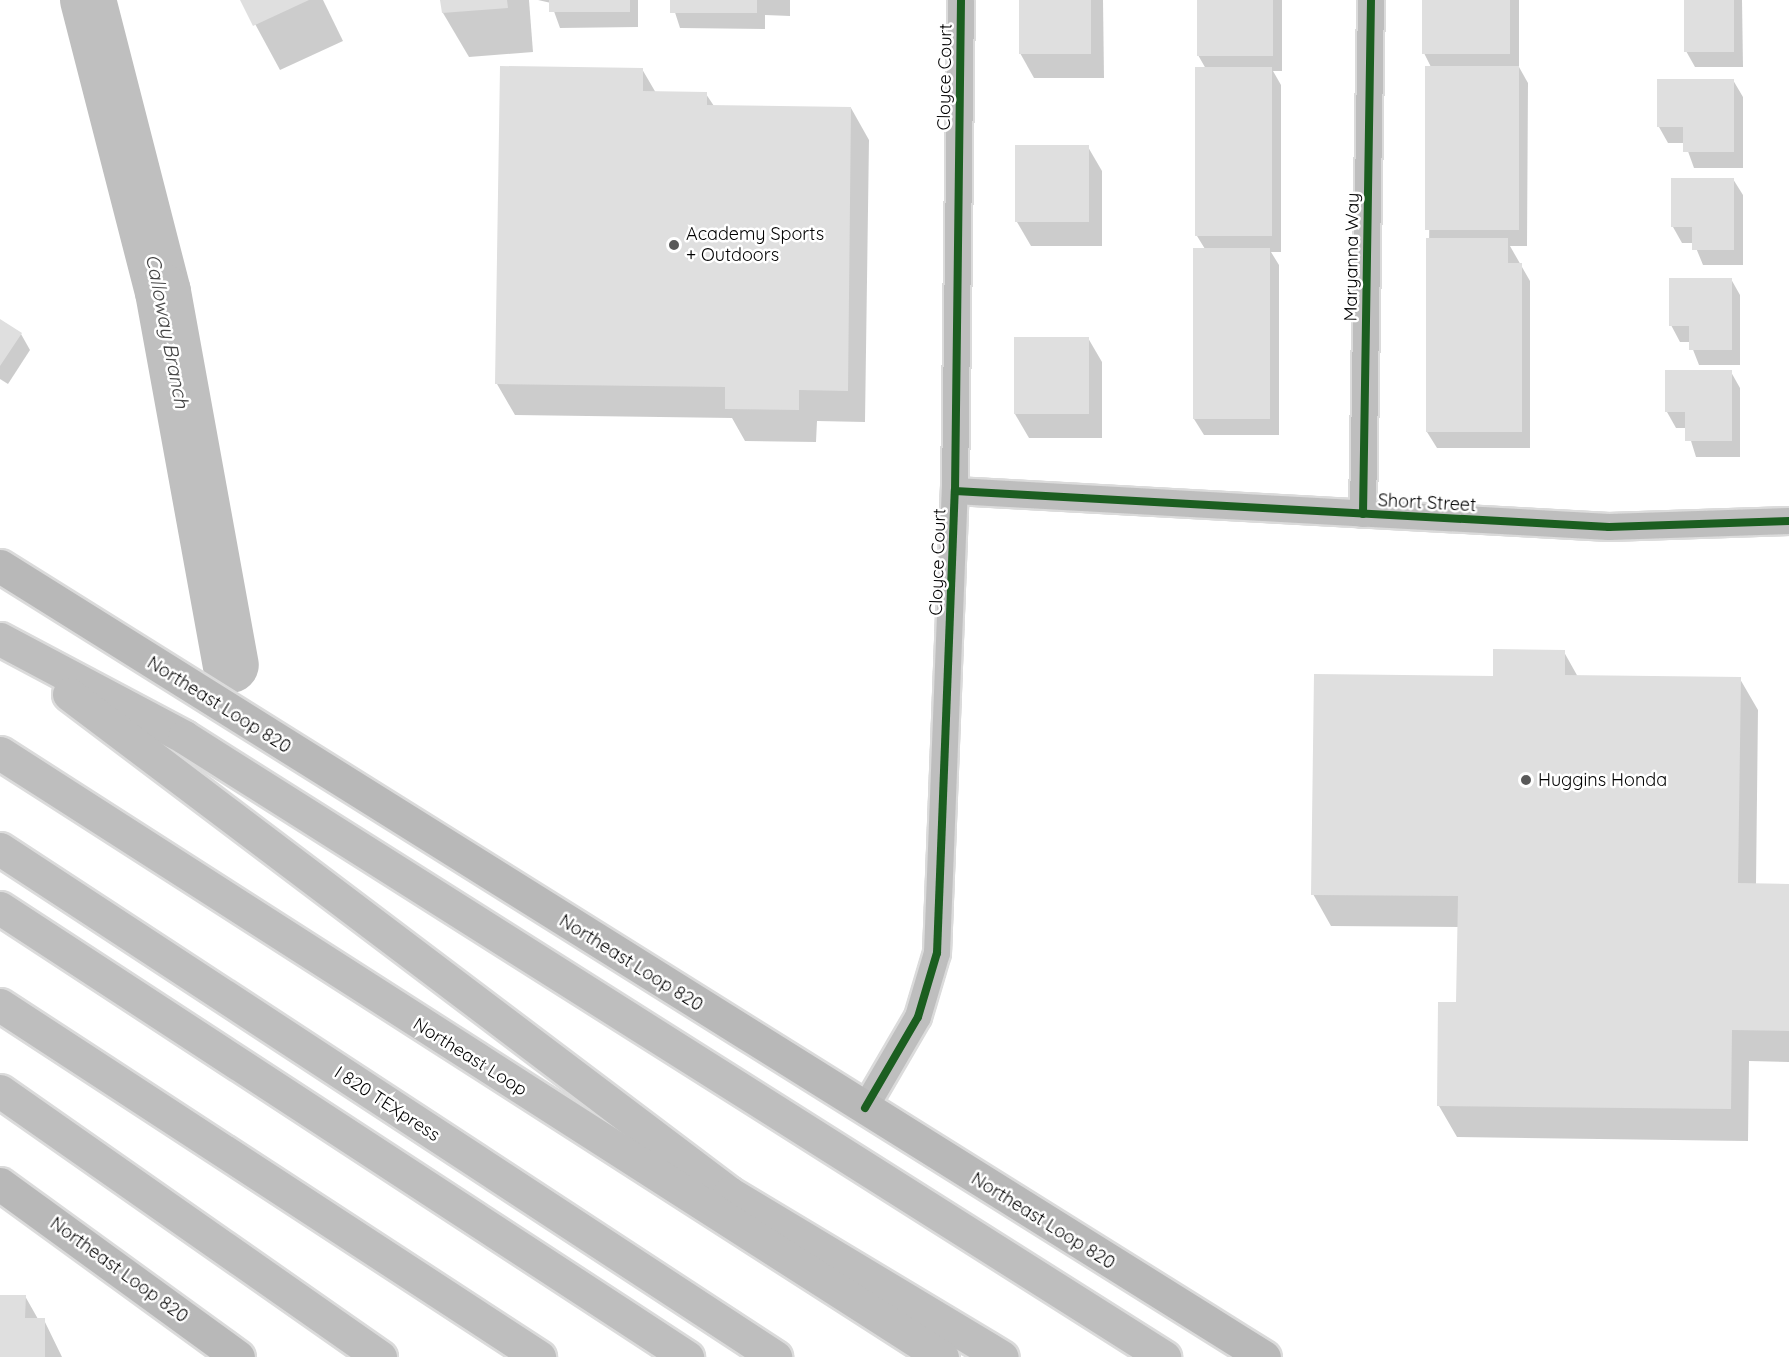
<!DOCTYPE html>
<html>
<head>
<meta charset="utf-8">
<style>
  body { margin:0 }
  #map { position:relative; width:1789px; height:1357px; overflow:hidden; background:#fff; font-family:Quicksand,sans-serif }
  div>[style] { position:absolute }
  .shadow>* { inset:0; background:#0003 }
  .river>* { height:56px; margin:-28px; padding:0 28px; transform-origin:28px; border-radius:28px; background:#bfbfbf }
  .building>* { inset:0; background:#dfdfdf; transform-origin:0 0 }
  .roads { filter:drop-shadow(2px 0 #dbdbdb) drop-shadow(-2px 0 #dbdbdb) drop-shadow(0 2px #dbdbdb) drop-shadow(0 -2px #dbdbdb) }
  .street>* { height:26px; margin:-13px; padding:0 13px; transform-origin:13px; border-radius:13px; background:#bebebe }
  .secondary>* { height:33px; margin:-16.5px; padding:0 16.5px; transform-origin:16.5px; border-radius:16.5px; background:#b8b8b8 }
  .highway>* { height:33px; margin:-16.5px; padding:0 16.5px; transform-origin:16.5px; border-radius:16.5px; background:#bebebe }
  .cycleway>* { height:8px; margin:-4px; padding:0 4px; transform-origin:4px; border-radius:4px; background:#1b5e20 }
  .dots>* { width:16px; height:16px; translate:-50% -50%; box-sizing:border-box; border:3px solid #fff; border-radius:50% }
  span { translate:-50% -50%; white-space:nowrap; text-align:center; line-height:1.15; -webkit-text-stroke:5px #fff; paint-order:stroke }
  .street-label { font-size:18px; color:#000 }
  .poi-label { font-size:18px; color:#000 }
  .left { translate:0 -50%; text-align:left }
  .water-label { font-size:20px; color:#444; font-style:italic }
</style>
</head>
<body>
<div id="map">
  <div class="shadow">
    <i style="clip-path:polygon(242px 0,323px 0,343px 41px,280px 70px)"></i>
    <i style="clip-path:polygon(442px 0,529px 0,533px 52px,469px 57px,443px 13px)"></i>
    <i style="clip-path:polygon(538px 0,638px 0,638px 27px,560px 28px,551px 3px)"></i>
    <i style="clip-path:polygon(671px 0,790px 0,790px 16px,765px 15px,765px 29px,680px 28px)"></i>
    <i style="clip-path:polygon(1020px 0,1103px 0,1104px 78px,1034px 78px,1020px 53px)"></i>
    <i style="clip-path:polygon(1198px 0,1282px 0,1282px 71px,1273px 71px,1281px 85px,1281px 252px,1271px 252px,1279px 265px,1279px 435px,1204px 435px,1194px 419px,1194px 249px,1205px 249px,1197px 236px,1206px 69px,1198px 55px)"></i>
    <i style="clip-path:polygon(1424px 0,1519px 0,1519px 67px,1528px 83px,1527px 246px,1510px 246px,1530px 281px,1530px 448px,1437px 448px,1427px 432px,1431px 67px,1424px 53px)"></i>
    <i style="clip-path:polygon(1686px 0,1742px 0,1743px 67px,1695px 67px,1686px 51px)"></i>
    <i style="clip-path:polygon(642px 69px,656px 93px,706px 94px,714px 106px,851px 108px,869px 140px,865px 422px,817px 421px,816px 442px,745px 441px,732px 418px,515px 415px,497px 384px)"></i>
    <i style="clip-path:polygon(1733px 80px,1743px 97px,1743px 168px,1694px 168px,1685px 143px,1668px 143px,1659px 127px)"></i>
    <i style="clip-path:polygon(1088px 147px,1102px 171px,1102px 246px,1031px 246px,1017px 222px)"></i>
    <i style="clip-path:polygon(1733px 179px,1743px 195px,1743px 265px,1703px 265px,1694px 243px,1682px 243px,1673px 227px)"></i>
    <i style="clip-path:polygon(1731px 279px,1740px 295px,1740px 365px,1699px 365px,1690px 342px,1680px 342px,1671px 325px)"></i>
    <i style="clip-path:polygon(0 321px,21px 334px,30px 350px,8px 384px,0 379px)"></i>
    <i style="clip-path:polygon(1088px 338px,1102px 362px,1102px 438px,1029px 438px,1015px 414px)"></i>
    <i style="clip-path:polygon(1731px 372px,1740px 388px,1740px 457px,1696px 457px,1687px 428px,1676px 428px,1667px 412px)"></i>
    <i style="clip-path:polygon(1564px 652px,1578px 677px,1740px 679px,1758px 710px,1756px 885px,1789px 886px,1789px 1062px,1749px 1061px,1748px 1141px,1457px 1137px,1439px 1106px,1458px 1004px,1459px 927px,1331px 926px,1313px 894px,1494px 677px)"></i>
    <i style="clip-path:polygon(0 1296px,25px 1296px,38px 1319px,44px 1320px,62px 1357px,0 1357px)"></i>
  </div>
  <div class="river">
    <i style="left:88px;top:0;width:301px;rotate:75.6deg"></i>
    <i style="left:163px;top:292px;width:379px;rotate:79.7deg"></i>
  </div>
  <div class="building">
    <i style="clip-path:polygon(240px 0,309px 0,253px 26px)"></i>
    <i style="clip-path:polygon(440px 0,507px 0,508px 8px,442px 13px)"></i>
    <i style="left:549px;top:0;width:81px;height:12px"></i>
    <i style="left:670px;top:0;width:87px;height:13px"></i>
    <i style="left:1019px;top:0;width:72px;height:54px"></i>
    <i style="left:1197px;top:0;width:76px;height:56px"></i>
    <i style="left:1422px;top:0;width:88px;height:54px"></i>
    <i style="left:1684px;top:0;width:50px;height:52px"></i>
    <i style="clip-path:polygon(500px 66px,643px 68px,643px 91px,707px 92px,707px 105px,851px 107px,848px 391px,799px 390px,799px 410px,725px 409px,725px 387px,495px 384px)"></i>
    <i style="left:1425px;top:66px;width:94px;height:164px"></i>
    <i style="left:1195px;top:67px;width:77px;height:169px"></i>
    <i style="clip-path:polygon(1657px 79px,1734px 79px,1734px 152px,1683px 152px,1683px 127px,1657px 127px)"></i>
    <i style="left:1015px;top:145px;width:74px;height:77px"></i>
    <i style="clip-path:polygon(1671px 178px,1734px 178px,1734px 250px,1692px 250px,1692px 227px,1671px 227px)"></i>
    <i style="clip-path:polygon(1426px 238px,1508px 238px,1508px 263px,1522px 263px,1522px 432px,1426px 432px)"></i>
    <i style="left:1193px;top:248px;width:77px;height:171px"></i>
    <i style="clip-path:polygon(1669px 278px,1732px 278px,1732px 350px,1689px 350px,1689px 326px,1669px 326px)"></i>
    <i style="clip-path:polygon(0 319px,22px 333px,0 366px)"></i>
    <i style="left:1014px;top:337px;width:75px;height:77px"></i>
    <i style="clip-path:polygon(1665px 370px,1732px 370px,1732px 441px,1685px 441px,1685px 412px,1665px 412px)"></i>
    <i style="clip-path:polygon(1493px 649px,1565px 650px,1565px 675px,1741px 677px,1738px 883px,1789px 884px,1789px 1031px,1732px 1030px,1731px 1109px,1437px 1106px,1438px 1002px,1456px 1002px,1458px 896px,1311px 895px,1314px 674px,1493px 676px)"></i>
    <i style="clip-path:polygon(0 1295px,26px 1295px,25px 1318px,45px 1318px,45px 1357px,0 1357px)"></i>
  </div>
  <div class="roads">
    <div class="street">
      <i style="left:955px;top:491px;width:655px;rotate:3.15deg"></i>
      <i style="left:1609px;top:527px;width:180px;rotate:-1.9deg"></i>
      <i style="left:1363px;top:514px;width:514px;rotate:-89.11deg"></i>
      <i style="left:865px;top:1108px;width:105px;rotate:-59.8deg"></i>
      <i style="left:918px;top:1017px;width:67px;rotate:-73.5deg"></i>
      <i style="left:937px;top:953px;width:462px;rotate:-87.8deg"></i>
      <i style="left:955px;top:491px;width:491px;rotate:-89.3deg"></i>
    </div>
    <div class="secondary">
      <i style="left:0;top:566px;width:1491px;rotate:32.04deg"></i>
      <i style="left:0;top:1184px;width:294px;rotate:36deg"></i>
    </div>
    <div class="highway">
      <i style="left:0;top:639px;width:208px;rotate:28deg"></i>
      <i style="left:184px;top:737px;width:1160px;rotate:32.32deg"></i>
      <i style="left:69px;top:694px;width:827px;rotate:37.09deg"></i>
      <i style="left:729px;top:1193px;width:318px;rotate:31deg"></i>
      <i style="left:0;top:753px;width:1119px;rotate:32.67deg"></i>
      <i style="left:0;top:849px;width:927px;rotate:33.24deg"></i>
      <i style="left:0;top:908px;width:821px;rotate:33.17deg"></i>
      <i style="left:0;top:1005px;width:644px;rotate:33.15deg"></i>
      <i style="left:0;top:1091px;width:464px;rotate:35deg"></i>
    </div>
  </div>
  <div class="cycleway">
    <i style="left:955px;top:491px;width:655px;rotate:3.15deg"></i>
    <i style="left:1609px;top:527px;width:180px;rotate:-1.9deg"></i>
    <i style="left:1363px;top:514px;width:514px;rotate:-89.11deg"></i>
    <i style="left:865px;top:1108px;width:105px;rotate:-59.8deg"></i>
    <i style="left:918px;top:1017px;width:67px;rotate:-73.5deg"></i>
    <i style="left:937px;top:953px;width:462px;rotate:-87.8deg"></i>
    <i style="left:955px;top:491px;width:491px;rotate:-89.3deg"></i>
  </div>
  <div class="dots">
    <i style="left:674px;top:245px;background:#595959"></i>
    <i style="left:1526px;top:780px;background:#595959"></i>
  </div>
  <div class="street-label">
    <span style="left:945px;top:77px;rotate:-89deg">Cloyce Court</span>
    <span style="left:1352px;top:257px;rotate:-89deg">Maryanna Way</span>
    <span style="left:1427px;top:503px;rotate:3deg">Short Street</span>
    <span style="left:938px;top:562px;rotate:-88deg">Cloyce Court</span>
    <span style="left:219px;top:705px;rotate:32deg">Northeast Loop 820</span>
    <span style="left:631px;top:963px;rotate:32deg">Northeast Loop 820</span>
    <span style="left:470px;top:1057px;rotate:32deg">Northeast Loop</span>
    <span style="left:387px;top:1104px;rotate:33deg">I 820 TEXpress</span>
    <span style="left:1043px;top:1221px;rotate:32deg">Northeast Loop 820</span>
    <span style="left:119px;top:1270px;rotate:36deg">Northeast Loop 820</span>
  </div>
  <div class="poi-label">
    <span class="left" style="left:686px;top:245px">Academy Sports<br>+ Outdoors</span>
    <span class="left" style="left:1538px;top:780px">Huggins Honda</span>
  </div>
  <div class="water-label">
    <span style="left:168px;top:331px;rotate:79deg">Calloway Branch</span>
  </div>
</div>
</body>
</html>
